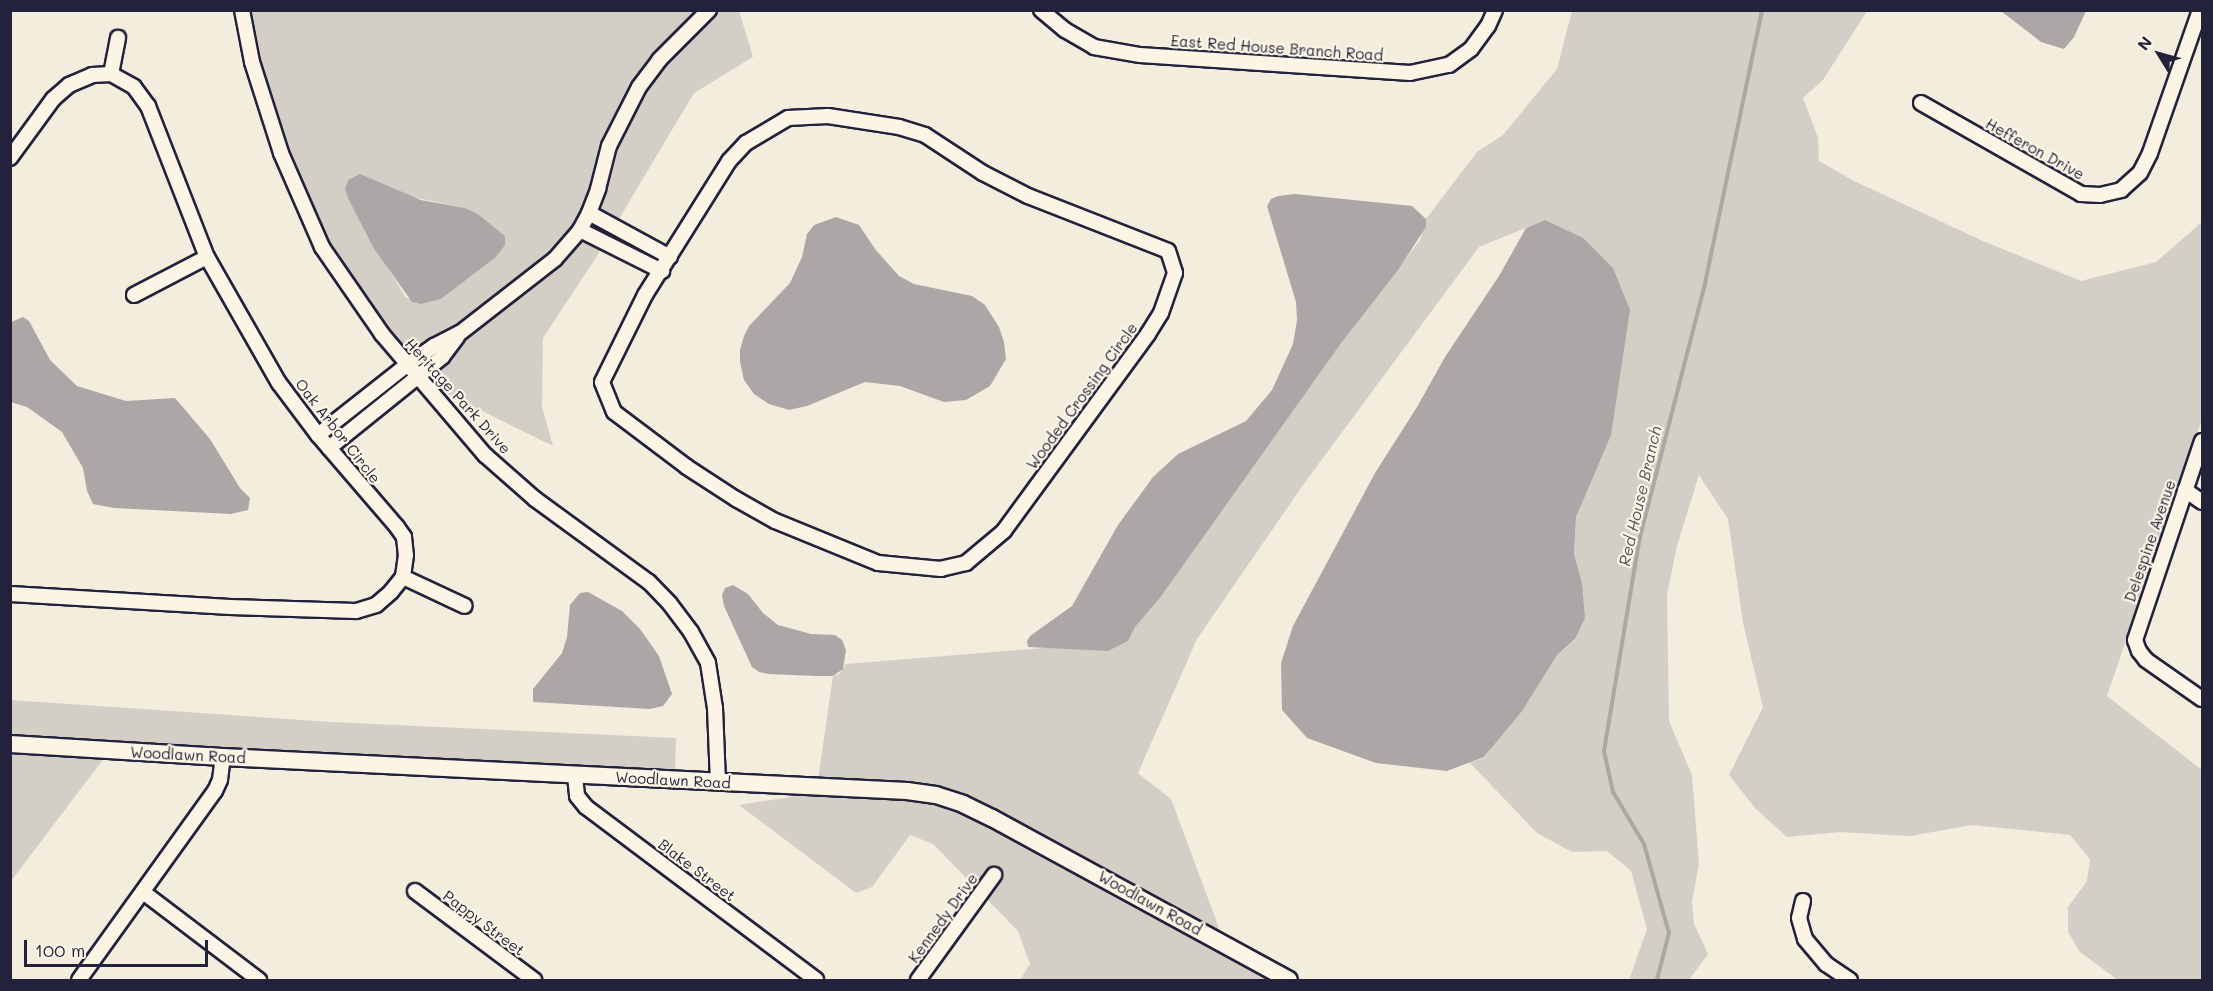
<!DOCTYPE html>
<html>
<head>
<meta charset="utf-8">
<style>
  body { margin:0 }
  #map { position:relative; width:2213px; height:991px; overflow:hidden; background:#f3edde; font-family:Mali,sans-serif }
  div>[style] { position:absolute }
  .green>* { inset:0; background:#d4cfc6 }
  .water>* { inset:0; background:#aca7a6 }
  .stream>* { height:4px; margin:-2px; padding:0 2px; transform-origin:2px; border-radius:2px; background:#aca7a6 }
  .roads { filter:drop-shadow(2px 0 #22223b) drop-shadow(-2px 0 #22223b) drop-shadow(0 2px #22223b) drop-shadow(0 -2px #22223b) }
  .minor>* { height:14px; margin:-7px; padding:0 7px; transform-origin:7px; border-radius:7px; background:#fcf5e5 }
  .tertiary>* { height:16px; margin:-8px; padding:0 8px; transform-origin:8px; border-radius:8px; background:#fcf5e5 }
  span { translate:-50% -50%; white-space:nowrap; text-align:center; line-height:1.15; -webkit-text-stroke:4.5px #fcf5e5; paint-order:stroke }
  .street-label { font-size:15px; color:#22223b }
  .water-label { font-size:16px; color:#525160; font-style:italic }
  .frame { position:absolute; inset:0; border:12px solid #22223b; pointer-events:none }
  .north { position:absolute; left:2129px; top:24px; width:60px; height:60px; -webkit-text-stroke:4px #fcf5e5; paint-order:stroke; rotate:307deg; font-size:16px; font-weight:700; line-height:24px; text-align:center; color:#22223b }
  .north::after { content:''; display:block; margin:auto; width:21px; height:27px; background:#22223b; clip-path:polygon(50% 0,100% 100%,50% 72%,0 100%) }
  .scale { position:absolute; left:24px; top:940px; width:184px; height:27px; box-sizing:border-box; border:3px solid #22223b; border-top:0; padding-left:8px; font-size:18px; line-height:21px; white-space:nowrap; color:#22223b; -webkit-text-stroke:4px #fcf5e5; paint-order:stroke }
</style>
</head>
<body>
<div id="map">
  <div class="green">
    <i style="clip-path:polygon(evenodd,241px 11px,739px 11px,753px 57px,694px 93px,595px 259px,543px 338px,542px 407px,553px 446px,414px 377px,326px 246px,262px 92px,241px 11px,408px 196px,465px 208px,478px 214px,505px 236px,496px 257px,441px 299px,406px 298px,387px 266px,408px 196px)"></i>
    <i style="clip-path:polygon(1572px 11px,1867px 11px,1823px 80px,1803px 98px,1818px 138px,1819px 161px,1854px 181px,1983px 241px,2081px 281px,2156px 262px,2202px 222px,2202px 419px,2107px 696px,2202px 770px,2202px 980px,2118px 980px,2080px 952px,2068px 932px,2068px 907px,2087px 881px,2090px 859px,2070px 835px,1972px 825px,1910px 836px,1840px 832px,1787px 837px,1755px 808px,1729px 775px,1763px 707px,1743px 623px,1728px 519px,1699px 475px,1677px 546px,1667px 595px,1669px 721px,1692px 775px,1699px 864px,1692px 901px,1694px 924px,1708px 954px,1689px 980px,1629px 980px,1647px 929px,1631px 871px,1607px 851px,1572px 852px,1537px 833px,1470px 763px,1485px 757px,1557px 655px,1575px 640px,1582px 583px,1574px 554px,1576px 517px,1590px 481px,1545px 220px,1479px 247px,1303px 485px,1197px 639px,1138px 773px,1171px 799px,1222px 936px,994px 812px,818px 780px,833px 676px,839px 674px,846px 664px,1128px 641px,1135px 627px,1160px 598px,1342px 342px,1420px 240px,1426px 219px,1477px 152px,1503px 135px,1557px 69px)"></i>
    <i style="clip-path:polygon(10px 700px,331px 722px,676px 738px,675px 773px,11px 737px)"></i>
    <i style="clip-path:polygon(11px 750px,105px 757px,11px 881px)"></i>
    <i style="clip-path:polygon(816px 793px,907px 797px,961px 810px,1276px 980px,1020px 980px,1030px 964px,1018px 931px,933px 844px,910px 835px,872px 887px,856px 893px,739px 805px)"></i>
  </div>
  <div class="water">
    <i style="clip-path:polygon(2001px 11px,2086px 11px,2074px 37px,2064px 49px,2041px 42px)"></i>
    <i style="clip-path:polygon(360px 174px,421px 200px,465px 208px,478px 214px,505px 236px,505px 245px,496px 257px,441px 299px,421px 304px,412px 302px,373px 247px,348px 198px,345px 189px,348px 180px)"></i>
    <i style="clip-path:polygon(1295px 194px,1412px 206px,1426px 219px,1426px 227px,1398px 270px,1342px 342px,1160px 598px,1135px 627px,1128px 641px,1108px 651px,1028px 647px,1027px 641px,1030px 636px,1072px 606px,1118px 525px,1153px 477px,1178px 454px,1246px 421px,1272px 390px,1293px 344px,1297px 320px,1296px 302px,1267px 206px,1271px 199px,1278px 196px)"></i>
    <i style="clip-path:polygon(836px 217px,859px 225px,875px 249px,899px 276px,914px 284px,972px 296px,985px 305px,999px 327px,1004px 342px,1006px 359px,990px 386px,966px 400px,944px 402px,900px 386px,865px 382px,807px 406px,789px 410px,769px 404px,754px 394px,744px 380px,740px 362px,740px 350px,744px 336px,749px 326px,790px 283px,802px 257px,807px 234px,814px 225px)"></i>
    <i style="clip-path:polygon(1545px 220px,1583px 238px,1613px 268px,1630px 310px,1611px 435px,1576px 517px,1574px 554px,1582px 583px,1585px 618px,1575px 639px,1557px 655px,1522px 711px,1484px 757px,1447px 771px,1376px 763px,1307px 738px,1282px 710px,1281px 663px,1293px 626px,1375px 473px,1417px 407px,1445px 357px,1499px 276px,1526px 228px)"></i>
    <i style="clip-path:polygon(23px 317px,29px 321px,50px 360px,77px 386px,126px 401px,175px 398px,210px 439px,240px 488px,250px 498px,248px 510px,231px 514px,114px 508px,93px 504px,87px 491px,83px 468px,62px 432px,27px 407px,11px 402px,11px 322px)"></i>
    <i style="clip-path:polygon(733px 585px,748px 594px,763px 613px,778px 625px,811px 634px,835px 635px,842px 640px,846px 650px,843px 669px,833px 676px,816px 676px,768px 674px,759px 672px,752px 667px,724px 606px,722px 595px,725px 588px)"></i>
    <i style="clip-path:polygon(588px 592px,622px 611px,640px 629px,659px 656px,672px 694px,663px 706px,650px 709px,533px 702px,533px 689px,562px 653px,567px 637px,570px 605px,580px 593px)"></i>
  </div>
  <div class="stream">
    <i style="left:1657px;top:980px;width:49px;rotate:-75.7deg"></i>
    <i style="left:1669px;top:933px;width:92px;rotate:-105.7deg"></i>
    <i style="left:1644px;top:844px;width:61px;rotate:-120.8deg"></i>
    <i style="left:1613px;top:792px;width:42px;rotate:-102.4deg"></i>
    <i style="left:1604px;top:751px;width:217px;rotate:-80.5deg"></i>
    <i style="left:1640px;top:537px;width:257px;rotate:-75.6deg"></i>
    <i style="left:1704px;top:288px;width:284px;rotate:-78.2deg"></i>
  </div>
  <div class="roads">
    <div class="minor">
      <i style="left:242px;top:10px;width:53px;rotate:79.1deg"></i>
      <i style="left:252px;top:62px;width:96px;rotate:72.3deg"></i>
      <i style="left:281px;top:153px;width:103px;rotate:66.4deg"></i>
      <i style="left:322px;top:247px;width:106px;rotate:55.4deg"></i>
      <i style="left:382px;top:334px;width:159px;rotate:49.6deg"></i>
      <i style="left:485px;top:455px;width:67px;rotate:41.3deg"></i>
      <i style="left:535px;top:499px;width:141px;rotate:36.1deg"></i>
      <i style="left:649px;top:582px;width:30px;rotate:46deg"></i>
      <i style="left:670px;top:604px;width:35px;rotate:53deg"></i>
      <i style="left:691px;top:632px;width:35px;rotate:61deg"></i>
      <i style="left:708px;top:663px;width:46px;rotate:81.2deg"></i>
      <i style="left:715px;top:708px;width:74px;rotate:87.7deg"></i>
      <i style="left:1041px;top:10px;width:31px;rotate:40deg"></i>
      <i style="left:1065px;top:30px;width:34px;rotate:30deg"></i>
      <i style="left:1094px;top:47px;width:47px;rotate:9.9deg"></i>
      <i style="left:1140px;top:55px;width:271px;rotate:3.8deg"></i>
      <i style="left:1410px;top:73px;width:40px;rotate:-12deg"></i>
      <i style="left:1449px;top:65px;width:27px;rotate:-36deg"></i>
      <i style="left:1471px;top:49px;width:29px;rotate:-54deg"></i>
      <i style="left:1488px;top:26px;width:17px;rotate:-66deg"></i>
      <i style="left:111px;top:74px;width:37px;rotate:-79deg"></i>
      <i style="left:1921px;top:103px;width:184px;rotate:29.6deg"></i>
      <i style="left:2081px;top:194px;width:19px;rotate:3deg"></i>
      <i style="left:2100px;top:195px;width:22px;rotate:-13deg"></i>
      <i style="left:2121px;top:190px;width:25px;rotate:-42deg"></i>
      <i style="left:2140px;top:173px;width:22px;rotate:-63deg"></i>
      <i style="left:2150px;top:153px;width:151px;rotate:-70.7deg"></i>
      <i style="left:828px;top:116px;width:72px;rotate:8.8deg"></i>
      <i style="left:899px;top:127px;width:27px;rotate:17deg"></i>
      <i style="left:925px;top:135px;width:69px;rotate:33.2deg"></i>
      <i style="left:983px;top:173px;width:51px;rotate:27.1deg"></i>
      <i style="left:1028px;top:196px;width:150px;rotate:21.4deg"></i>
      <i style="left:1168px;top:251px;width:23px;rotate:72deg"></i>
      <i style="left:1175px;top:273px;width:42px;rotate:109.3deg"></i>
      <i style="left:1161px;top:313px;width:25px;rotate:122deg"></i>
      <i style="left:1148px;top:334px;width:244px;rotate:126.2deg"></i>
      <i style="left:1004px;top:531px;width:50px;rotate:139.9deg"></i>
      <i style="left:966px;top:563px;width:26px;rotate:167deg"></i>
      <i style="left:941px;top:569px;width:63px;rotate:-174.6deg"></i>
      <i style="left:878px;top:563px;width:111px;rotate:-157.8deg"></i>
      <i style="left:775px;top:521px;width:45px;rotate:-150.6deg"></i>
      <i style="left:736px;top:499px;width:59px;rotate:-146.9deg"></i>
      <i style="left:687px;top:467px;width:91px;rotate:-143deg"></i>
      <i style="left:614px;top:412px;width:32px;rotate:-112deg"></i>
      <i style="left:602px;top:382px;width:97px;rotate:-63.7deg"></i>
      <i style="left:645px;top:295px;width:158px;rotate:-57.9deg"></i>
      <i style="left:729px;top:161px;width:25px;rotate:-47deg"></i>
      <i style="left:746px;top:143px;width:49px;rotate:-30.8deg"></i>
      <i style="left:788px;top:118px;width:40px;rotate:-2.9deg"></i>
      <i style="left:10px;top:158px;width:73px;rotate:-53.9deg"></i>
      <i style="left:53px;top:99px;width:21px;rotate:-41deg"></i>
      <i style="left:69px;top:85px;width:25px;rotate:-23deg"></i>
      <i style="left:92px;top:75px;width:19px;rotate:-3deg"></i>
      <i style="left:111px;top:74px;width:26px;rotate:29deg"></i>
      <i style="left:134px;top:87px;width:24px;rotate:54deg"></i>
      <i style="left:148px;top:106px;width:162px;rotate:68.7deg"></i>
      <i style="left:207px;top:257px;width:145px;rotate:60.3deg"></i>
      <i style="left:279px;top:383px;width:65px;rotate:53.1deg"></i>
      <i style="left:318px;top:435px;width:121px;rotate:49.3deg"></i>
      <i style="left:397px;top:527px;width:12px;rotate:55deg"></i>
      <i style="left:404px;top:537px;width:18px;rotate:84deg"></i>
      <i style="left:406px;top:555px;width:22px;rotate:98deg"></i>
      <i style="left:403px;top:577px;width:19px;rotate:129deg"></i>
      <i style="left:391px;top:592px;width:20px;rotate:139deg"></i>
      <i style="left:376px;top:605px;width:21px;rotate:163deg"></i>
      <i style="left:356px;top:611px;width:126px;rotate:-178.2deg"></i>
      <i style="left:230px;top:607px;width:220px;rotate:-176.6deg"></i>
      <i style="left:589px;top:213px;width:92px;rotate:28.5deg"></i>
      <i style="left:580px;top:230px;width:92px;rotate:26.6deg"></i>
      <i style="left:134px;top:295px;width:82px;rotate:-27.5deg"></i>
      <i style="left:318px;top:435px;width:113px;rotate:-38.2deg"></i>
      <i style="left:407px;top:365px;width:33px;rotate:-35deg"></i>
      <i style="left:434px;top:346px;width:29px;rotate:-27deg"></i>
      <i style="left:460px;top:333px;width:120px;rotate:-37.9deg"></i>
      <i style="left:555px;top:259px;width:38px;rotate:-49deg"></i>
      <i style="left:580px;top:230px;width:19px;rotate:-62deg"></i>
      <i style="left:589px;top:213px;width:26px;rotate:-69deg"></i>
      <i style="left:598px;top:189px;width:44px;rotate:-75.7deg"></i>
      <i style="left:609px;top:146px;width:66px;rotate:-63deg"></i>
      <i style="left:639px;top:87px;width:34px;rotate:-53deg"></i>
      <i style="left:659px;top:60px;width:71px;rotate:-45deg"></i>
      <i style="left:2202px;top:441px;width:210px;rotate:108.6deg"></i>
      <i style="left:2135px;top:640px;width:12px;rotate:70deg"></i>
      <i style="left:2139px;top:651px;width:11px;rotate:52deg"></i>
      <i style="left:2146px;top:660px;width:68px;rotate:34.9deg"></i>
      <i style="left:329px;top:448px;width:145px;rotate:-38.8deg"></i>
      <i style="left:442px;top:357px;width:25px;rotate:-53deg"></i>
      <i style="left:2185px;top:490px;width:21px;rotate:35deg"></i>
      <i style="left:403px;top:577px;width:68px;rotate:25.1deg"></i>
      <i style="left:575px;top:776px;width:20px;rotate:84deg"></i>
      <i style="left:577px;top:796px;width:14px;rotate:51deg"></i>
      <i style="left:586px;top:807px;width:288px;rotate:36.9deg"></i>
      <i style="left:415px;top:891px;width:149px;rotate:36.8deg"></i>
      <i style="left:143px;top:892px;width:146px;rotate:37.2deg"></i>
      <i style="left:1803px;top:901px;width:17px;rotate:103deg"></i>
      <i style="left:1799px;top:918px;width:22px;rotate:74deg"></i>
      <i style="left:1805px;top:939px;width:33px;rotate:50deg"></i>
      <i style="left:1826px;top:964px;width:29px;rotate:34deg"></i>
      <i style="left:79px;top:980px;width:233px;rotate:-54.3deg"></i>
      <i style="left:215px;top:791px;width:12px;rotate:-66deg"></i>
      <i style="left:220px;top:780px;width:23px;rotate:-83deg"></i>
      <i style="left:918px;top:980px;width:130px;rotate:-54.1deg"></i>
    </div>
    <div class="tertiary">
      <i style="left:10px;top:744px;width:213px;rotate:3.5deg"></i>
      <i style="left:223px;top:757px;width:685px;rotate:2.85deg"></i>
      <i style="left:907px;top:791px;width:29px;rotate:8deg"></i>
      <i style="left:936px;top:795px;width:28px;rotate:18deg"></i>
      <i style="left:963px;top:804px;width:32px;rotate:26deg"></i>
      <i style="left:992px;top:818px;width:338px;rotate:28.6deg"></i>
    </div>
  </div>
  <div class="street-label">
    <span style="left:1277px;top:48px;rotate:4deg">East Red House Branch Road</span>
    <span style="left:2035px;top:149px;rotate:29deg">Hefferon Drive</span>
    <span style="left:458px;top:396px;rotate:48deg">Heritage Park Drive</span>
    <span style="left:1082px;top:396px;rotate:-54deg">Wooded Crossing Circle</span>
    <span style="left:338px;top:431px;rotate:52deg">Oak Arbor Circle</span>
    <span style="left:2150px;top:541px;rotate:-71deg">Delespine Avenue</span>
    <span style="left:188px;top:755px;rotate:3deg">Woodlawn Road</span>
    <span style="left:673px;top:780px;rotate:3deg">Woodlawn Road</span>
    <span style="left:697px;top:870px;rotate:37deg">Blake Street</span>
    <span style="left:1150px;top:903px;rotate:29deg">Woodlawn Road</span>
    <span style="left:943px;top:918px;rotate:-54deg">Kennedy Drive</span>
    <span style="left:484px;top:923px;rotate:37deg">Pappy Street</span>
  </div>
  <div class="water-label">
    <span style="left:1640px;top:496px;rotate:-77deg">Red House Branch</span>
  </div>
  <div class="frame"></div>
  <div class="north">N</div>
  <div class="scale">100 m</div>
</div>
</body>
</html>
